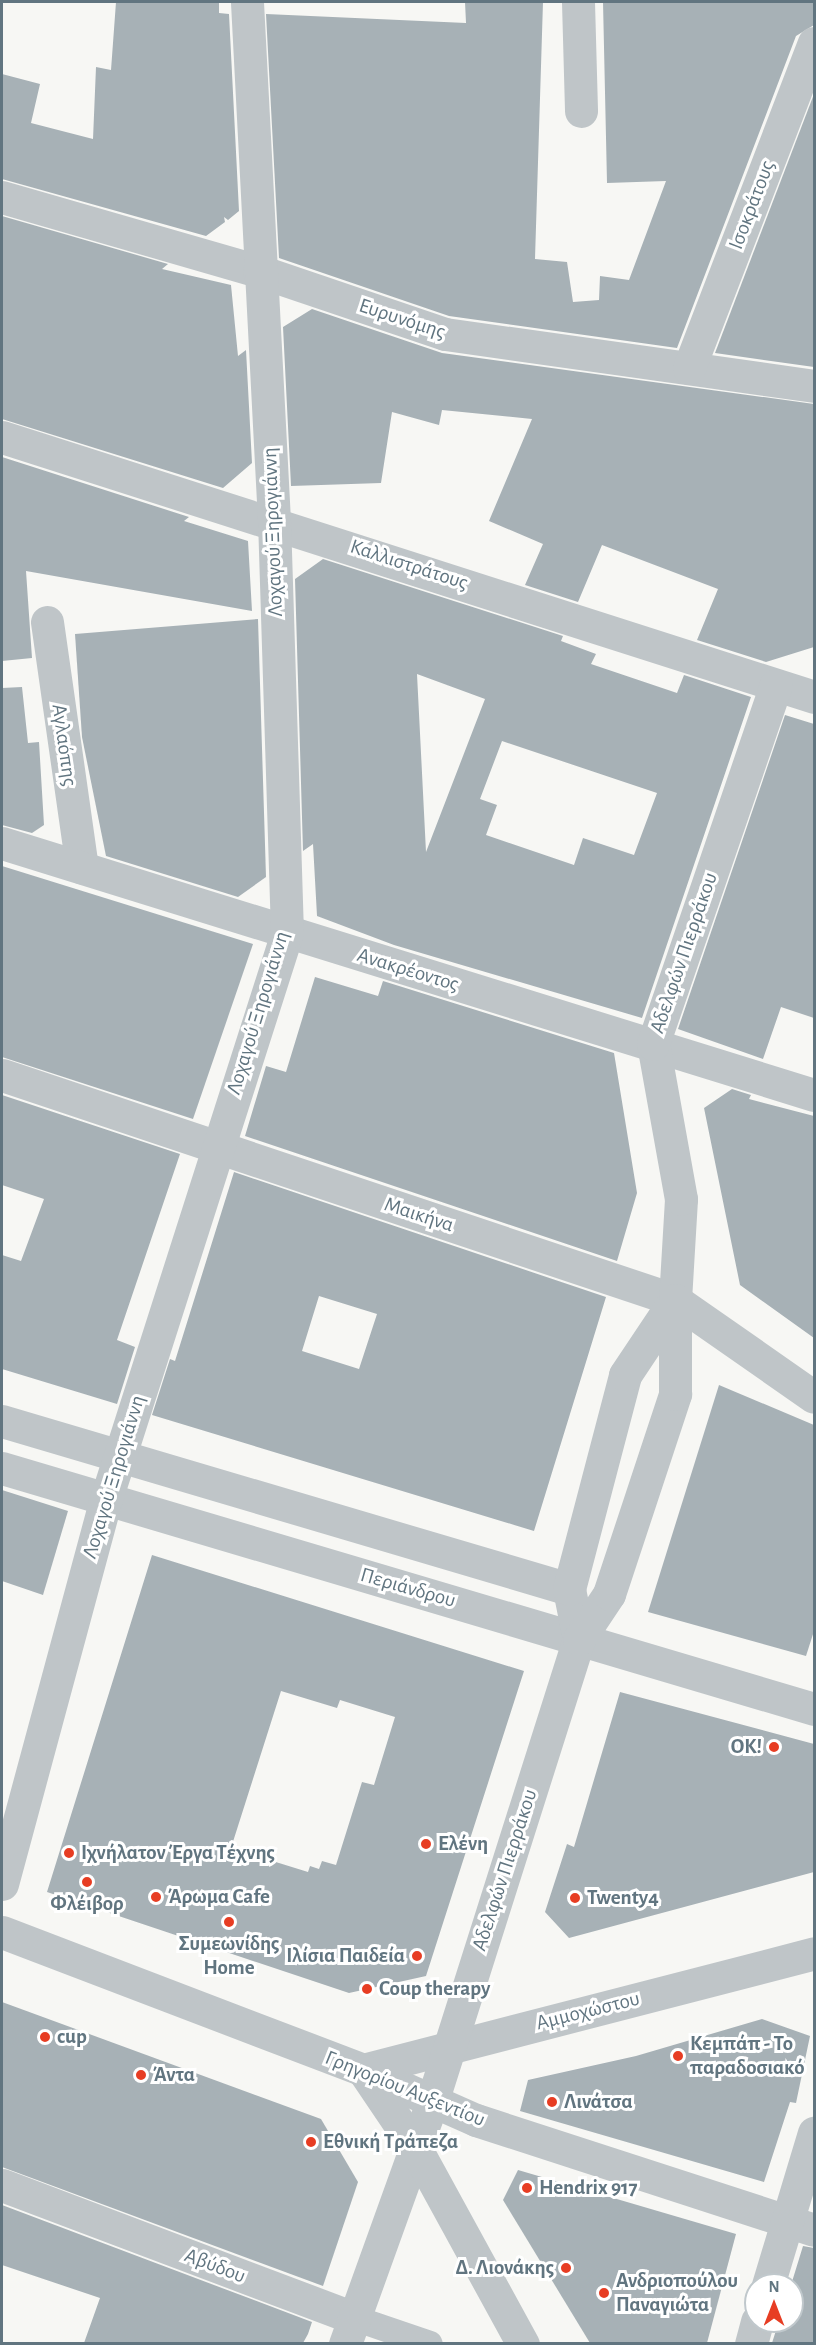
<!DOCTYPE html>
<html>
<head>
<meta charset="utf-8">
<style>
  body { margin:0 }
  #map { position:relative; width:816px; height:2345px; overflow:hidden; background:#f7f7f4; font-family:"Alegreya Sans",sans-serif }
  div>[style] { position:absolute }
  .building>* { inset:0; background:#a7b1b6 }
  .pedestrian>* { height:26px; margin:-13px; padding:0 13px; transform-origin:13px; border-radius:13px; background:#bfc5c8 }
  .minor>* { height:33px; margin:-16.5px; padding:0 16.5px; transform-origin:16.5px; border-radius:16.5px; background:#bfc5c8 }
  .tertiary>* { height:33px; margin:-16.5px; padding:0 16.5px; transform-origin:16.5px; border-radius:16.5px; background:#bfc5c8 }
  .dots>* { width:16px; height:16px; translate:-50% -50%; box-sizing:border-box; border:3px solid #fff; border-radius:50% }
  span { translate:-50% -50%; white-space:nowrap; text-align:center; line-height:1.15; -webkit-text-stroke:6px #fff; paint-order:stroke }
  .street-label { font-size:21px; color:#617580 }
  .poi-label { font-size:21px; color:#617580; font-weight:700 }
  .right { translate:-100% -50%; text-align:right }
  .left { translate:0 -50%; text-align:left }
  .frame { position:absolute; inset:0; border:3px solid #617580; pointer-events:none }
  .north { position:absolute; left:744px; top:2273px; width:60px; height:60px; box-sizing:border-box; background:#fff; border:2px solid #c0c8cc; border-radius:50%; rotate:0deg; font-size:16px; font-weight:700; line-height:24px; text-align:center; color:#617580 }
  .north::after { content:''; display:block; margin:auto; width:21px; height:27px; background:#e73d23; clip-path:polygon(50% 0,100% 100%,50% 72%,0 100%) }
</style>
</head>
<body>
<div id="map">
  <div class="building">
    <i style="clip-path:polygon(116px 2px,219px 2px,219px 13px,229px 14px,239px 211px,228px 220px,224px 217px,225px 222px,206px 236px,2px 179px,2px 74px,40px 84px,31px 123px,93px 139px,96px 67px,111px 70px)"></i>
    <i style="clip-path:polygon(465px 2px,543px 2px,535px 259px,567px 262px,573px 302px,599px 300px,600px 276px,629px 280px,666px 181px,607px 183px,603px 2px,814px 2px,814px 25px,796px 36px,677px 348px,449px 316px,279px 258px,266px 14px,466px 23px)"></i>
    <i style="clip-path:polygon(814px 94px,814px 367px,715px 353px)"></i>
    <i style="clip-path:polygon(2px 216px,168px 264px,162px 269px,231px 285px,238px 356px,246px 350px,252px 463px,223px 488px,2px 419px)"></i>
    <i style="clip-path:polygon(312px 309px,442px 353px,814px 404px,814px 647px,766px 662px,697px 640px,718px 589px,602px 545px,578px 602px,525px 585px,543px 544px,489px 521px,532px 419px,442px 410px,439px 425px,392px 412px,381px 483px,291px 486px,283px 327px)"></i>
    <i style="clip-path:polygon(2px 457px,189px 517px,184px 521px,248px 541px,252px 611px,26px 571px,32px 658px,2px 661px)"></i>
    <i style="clip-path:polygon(evenodd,323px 559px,563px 636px,561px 641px,596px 654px,591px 664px,677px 693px,684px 675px,751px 697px,642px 1018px,394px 945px,317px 916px,313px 844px,303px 851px,295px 579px,323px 559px,417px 674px,485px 699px,426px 852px,417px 674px,323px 559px,502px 741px,657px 793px,634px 855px,583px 838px,574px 865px,486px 835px,497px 805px,480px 799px,502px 741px)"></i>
    <i style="clip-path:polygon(258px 619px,266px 877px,238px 897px,106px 856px,82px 737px,75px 634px)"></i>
    <i style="clip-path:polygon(22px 687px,28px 743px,39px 742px,44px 825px,32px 833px,2px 825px,2px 688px)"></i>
    <i style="clip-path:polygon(785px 715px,814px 724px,814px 1018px,781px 1007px,763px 1059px,678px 1029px)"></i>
    <i style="clip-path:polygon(2px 866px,253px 944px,193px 1119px,2px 1057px)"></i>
    <i style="clip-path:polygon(315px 977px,378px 996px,383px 981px,614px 1053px,637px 1193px,617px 1261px,245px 1136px,266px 1066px,286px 1072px)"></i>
    <i style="clip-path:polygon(732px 1089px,751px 1095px,749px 1099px,814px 1116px,814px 1338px,740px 1285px,704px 1108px)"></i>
    <i style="clip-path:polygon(2px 1095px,180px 1154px,117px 1340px,135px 1347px,117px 1404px,2px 1369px,2px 1255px,21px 1261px,44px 1199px,2px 1185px)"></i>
    <i style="clip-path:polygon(evenodd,234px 1172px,606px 1297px,534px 1531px,152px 1415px,170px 1359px,175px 1361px,234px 1172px,319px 1296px,377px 1314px,359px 1369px,302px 1351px,319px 1296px)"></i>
    <i style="clip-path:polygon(719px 1385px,814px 1425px,814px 1631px,806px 1656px,648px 1612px)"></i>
    <i style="clip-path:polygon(2px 1490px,68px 1511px,43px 1595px,2px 1581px)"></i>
    <i style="clip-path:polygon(evenodd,152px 1555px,524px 1671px,426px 1976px,349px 1993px,47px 1892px,152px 1555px,281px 1691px,337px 1708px,340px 1700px,395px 1717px,374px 1785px,362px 1782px,336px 1865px,322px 1861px,319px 1869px,310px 1866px,308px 1872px,231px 1848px,281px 1691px)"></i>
    <i style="clip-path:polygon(620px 1692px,814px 1744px,814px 1872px,569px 1938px,545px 1912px,567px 1844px,574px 1847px)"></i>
    <i style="clip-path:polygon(2px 2002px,321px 2119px,358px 2182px,323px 2286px,2px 2167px)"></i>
    <i style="clip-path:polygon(762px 2019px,810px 2036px,796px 2103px,790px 2102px,764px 2182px,520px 2111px,528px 2080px,636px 2056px)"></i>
    <i style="clip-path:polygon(518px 2170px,736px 2234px,707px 2343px,590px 2343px,503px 2200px)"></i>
    <i style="clip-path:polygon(2px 2205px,312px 2322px,308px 2334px,303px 2343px,84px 2343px,100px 2298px,2px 2265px)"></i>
    <i style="clip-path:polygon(803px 2246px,814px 2248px,814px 2343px,772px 2343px,779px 2321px,792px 2321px,791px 2285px)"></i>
  </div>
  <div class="pedestrian">
    <i style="left:354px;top:2318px;width:80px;rotate:18.9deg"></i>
  </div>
  <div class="minor">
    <i style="left:578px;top:2px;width:109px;rotate:88.4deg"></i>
    <i style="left:2px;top:197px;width:267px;rotate:16.1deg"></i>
    <i style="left:259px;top:271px;width:196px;rotate:18.7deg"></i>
    <i style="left:445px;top:334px;width:373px;rotate:8deg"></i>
    <i style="left:689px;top:368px;width:348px;rotate:-69deg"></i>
    <i style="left:2px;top:437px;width:853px;rotate:17.75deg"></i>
    <i style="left:47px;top:622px;width:248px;rotate:81.9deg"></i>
    <i style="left:2px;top:843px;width:850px;rotate:17.24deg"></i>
    <i style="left:2px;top:1075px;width:710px;rotate:18.49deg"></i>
    <i style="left:675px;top:1300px;width:169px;rotate:34.9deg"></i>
    <i style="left:2px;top:1421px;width:591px;rotate:16.5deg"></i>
    <i style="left:2px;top:1468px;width:847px;rotate:16.53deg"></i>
    <i style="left:579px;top:1639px;width:51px;rotate:-101.3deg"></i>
    <i style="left:569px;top:1589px;width:221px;rotate:-75.3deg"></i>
    <i style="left:625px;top:1375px;width:90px;rotate:-56.3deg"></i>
    <i style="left:675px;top:1300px;width:101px;rotate:-86.6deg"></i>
    <i style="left:681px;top:1199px;width:158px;rotate:-100.2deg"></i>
    <i style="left:653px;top:1044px;width:379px;rotate:-71.1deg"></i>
    <i style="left:2px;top:1884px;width:399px;rotate:-74.9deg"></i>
    <i style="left:106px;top:1499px;width:594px;rotate:-72.27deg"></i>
    <i style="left:287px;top:933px;width:412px;rotate:-91.8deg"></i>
    <i style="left:274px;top:521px;width:520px;rotate:-92.98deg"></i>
    <i style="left:363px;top:2070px;width:124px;rotate:23.9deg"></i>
    <i style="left:476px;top:2120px;width:355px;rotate:18deg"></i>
    <i style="left:363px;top:2070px;width:466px;rotate:-14.5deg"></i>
    <i style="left:2px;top:2185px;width:376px;rotate:20.7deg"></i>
    <i style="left:768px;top:2285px;width:159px;rotate:-73.2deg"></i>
    <i style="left:345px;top:2344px;width:257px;rotate:-70.2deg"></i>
    <i style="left:432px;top:2102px;width:486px;rotate:-72.4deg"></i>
    <i style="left:579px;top:1639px;width:54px;rotate:-56.3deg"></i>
    <i style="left:609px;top:1594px;width:211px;rotate:-71.7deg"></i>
    <i style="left:675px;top:1394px;width:94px;rotate:-90deg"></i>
    <i style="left:751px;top:2344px;width:24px;rotate:-75deg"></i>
  </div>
  <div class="tertiary">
    <i style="left:2px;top:1932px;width:386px;rotate:20.9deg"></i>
    <i style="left:363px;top:2070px;width:93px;rotate:56deg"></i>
    <i style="left:415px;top:2147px;width:225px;rotate:61.3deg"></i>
  </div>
  <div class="dots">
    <i style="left:774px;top:1747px;background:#e73d23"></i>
    <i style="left:426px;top:1844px;background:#e73d23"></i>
    <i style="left:69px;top:1853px;background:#e73d23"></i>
    <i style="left:87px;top:1882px;background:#e73d23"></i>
    <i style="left:156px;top:1897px;background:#e73d23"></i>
    <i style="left:575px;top:1898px;background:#e73d23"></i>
    <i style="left:229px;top:1922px;background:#e73d23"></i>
    <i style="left:417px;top:1956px;background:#e73d23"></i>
    <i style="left:367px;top:1989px;background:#e73d23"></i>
    <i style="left:45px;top:2037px;background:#e73d23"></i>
    <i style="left:678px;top:2056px;background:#e73d23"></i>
    <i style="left:141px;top:2075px;background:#e73d23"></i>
    <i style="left:552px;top:2102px;background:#e73d23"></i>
    <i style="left:311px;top:2142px;background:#e73d23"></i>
    <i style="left:527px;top:2188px;background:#e73d23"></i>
    <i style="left:566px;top:2268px;background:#e73d23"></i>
    <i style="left:604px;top:2293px;background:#e73d23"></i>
  </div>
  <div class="street-label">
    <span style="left:752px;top:205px;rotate:-69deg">Ισοκράτους</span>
    <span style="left:402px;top:319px;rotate:18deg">Ευρυνόμης</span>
    <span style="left:273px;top:532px;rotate:-92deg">Λοχαγού Ξηρογιάννη</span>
    <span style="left:409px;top:565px;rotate:18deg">Καλλιστράτους</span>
    <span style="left:64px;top:745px;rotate:82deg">Αγλαόπης</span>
    <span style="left:684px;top:953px;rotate:-71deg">Αδελφών Πιερράκου</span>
    <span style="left:408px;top:970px;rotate:17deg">Ανακρέοντος</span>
    <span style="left:258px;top:1013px;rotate:-73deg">Λοχαγού Ξηρογιάννη</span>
    <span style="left:419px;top:1215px;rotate:18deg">Μαικήνα</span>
    <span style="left:114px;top:1477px;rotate:-73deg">Λοχαγού Ξηρογιάννη</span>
    <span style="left:408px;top:1588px;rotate:16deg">Περιάνδρου</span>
    <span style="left:505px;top:1870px;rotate:-72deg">Αδελφών Πιερράκου</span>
    <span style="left:588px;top:2011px;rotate:-14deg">Αμμοχώστου</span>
    <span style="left:405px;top:2089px;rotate:22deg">Γρηγορίου Αυξεντίου</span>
    <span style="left:215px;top:2266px;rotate:21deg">Αβύδου</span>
  </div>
  <div class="poi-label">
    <span class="right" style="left:762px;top:1747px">ΟΚ!</span>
    <span class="left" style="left:438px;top:1844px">Ελένη</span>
    <span class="left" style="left:81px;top:1853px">Ιχνήλατον Έργα Τέχνης</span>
    <span class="left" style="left:168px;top:1897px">Άρωμα Cafe</span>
    <span class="left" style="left:587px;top:1898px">Twenty4</span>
    <span style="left:87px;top:1904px">Φλέιβορ</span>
    <span style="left:229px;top:1956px">Συμεωνίδης<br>Home</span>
    <span class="right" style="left:405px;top:1956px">Ιλίσια Παιδεία</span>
    <span class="left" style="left:379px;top:1989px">Coup therapy</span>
    <span class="left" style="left:57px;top:2037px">cup</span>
    <span class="left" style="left:690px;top:2056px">Κεμπάπ - Το<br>παραδοσιακό</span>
    <span class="left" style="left:153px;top:2075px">Άντα</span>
    <span class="left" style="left:564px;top:2102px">Λινάτσα</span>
    <span class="left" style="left:323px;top:2142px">Εθνική Τράπεζα</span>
    <span class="left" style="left:539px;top:2188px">Hendrix 917</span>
    <span class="right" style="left:554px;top:2268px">Δ. Λιονάκης</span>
    <span class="left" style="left:616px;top:2293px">Ανδριοπούλου<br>Παναγιώτα</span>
  </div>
  <div class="frame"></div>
  <div class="north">N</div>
</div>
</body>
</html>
